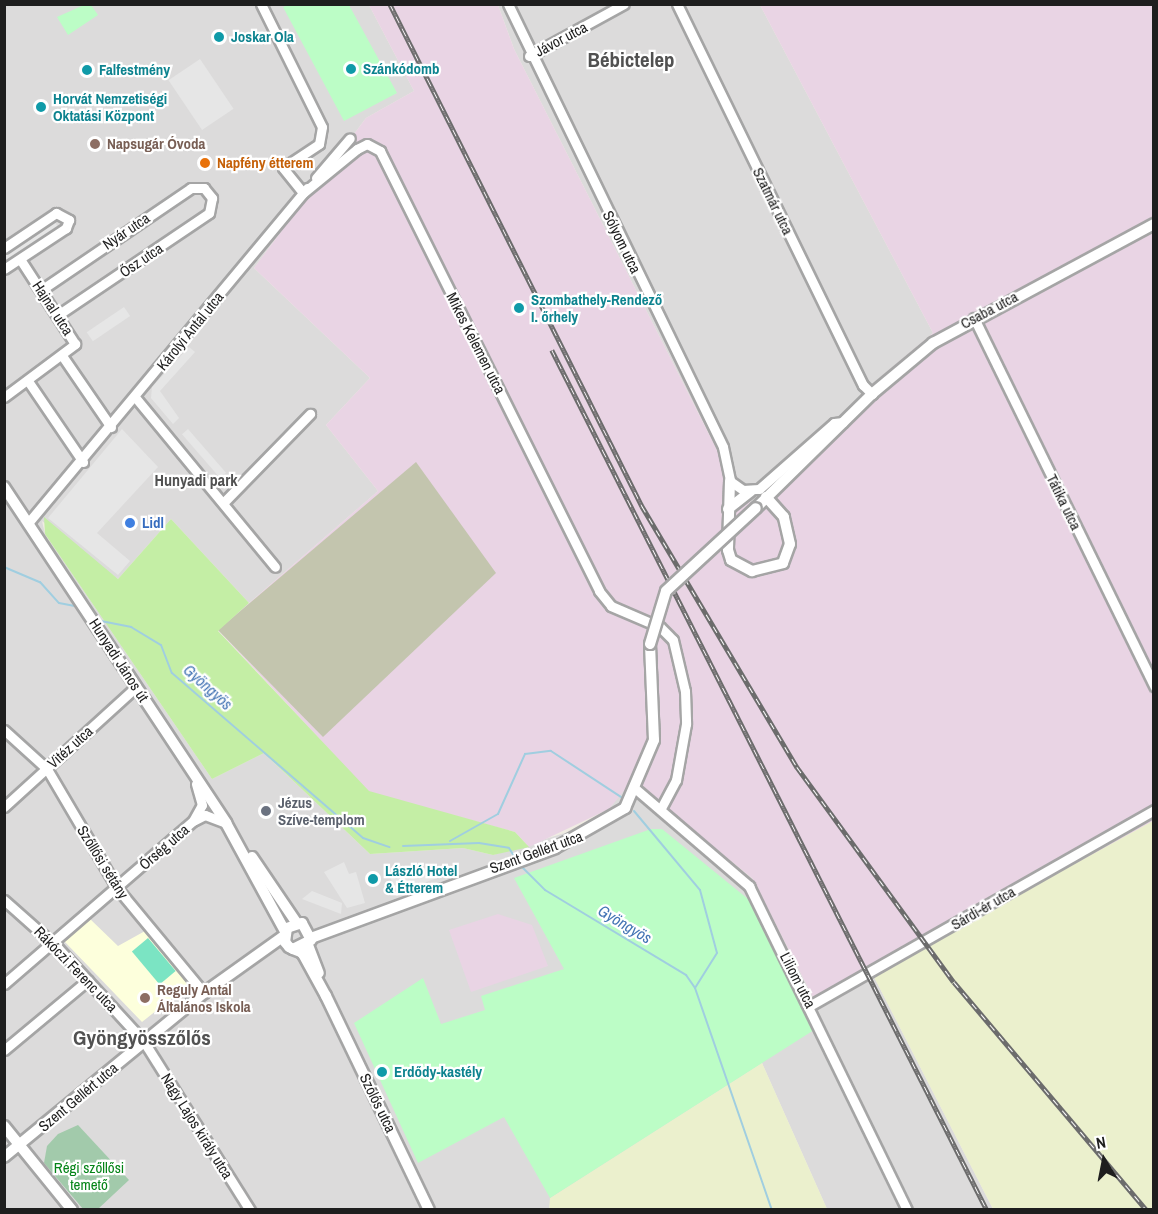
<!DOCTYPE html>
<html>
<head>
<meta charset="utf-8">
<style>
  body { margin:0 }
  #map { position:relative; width:1158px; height:1214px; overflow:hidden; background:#f0ece3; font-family:"Archivo Narrow",sans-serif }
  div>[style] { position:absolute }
  .residential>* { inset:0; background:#dcdbdb }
  .industrial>* { inset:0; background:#e9d4e4 }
  .education>* { inset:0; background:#fdffdc }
  .construction>* { inset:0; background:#c3c5ae }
  .farmland>* { inset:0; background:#ebf0cd }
  .grass>* { inset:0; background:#c4eea5 }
  .cemetery>* { inset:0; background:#a2caab }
  .park>* { inset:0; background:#bcfdc6 }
  .pitch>* { inset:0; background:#7be4c3; transform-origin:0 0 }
  .parking>* { inset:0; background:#e6e6e6; transform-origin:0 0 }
  .stream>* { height:2px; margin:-1px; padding:0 1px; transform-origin:1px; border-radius:1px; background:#a0cee0 }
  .roads { filter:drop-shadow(2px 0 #a5a5a5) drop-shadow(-2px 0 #a5a5a5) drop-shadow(0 2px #a5a5a5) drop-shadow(0 -2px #a5a5a5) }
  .minor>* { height:9px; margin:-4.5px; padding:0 4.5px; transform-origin:4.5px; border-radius:4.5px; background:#fff }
  .tertiary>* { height:10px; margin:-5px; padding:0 5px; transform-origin:5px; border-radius:5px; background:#fff }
  .rail>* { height:4.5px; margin-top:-2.25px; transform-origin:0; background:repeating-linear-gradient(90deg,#fff 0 7px,#6c6c6c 0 14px); box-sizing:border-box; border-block:2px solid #6c6c6c }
  .bridges { filter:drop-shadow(2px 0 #a5a5a5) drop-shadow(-2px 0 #a5a5a5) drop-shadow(0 2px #a5a5a5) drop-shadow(0 -2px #a5a5a5) }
  .tertiary-bridge>* { height:10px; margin:-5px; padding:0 5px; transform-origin:5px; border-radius:5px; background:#fff }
  .dots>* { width:16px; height:16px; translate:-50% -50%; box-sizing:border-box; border:3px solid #fff; border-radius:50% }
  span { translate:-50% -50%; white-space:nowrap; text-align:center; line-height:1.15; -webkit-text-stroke:4.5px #fff; paint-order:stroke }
  .culture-label { font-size:15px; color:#0d838f; font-weight:700 }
  .left { translate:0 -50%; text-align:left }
  .street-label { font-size:15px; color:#1e1e1e }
  .education-label { font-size:15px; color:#785e54; font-weight:700 }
  .food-label { font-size:15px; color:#c56008; font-weight:700 }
  .shop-label { font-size:15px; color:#366cbe; font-weight:700 }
  .worship-label { font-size:15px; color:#5b616d; font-weight:700 }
  .park-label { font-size:15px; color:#048417 }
  .neighbourhood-label { font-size:16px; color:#515151; font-weight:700 }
  .water-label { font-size:16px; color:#4374b4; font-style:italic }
  .district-label { font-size:21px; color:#515151; font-weight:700 }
  .frame { position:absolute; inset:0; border:6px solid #1e1e1e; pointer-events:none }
  .north { position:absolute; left:1074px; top:1130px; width:60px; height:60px; -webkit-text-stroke:4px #fff; paint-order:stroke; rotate:350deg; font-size:16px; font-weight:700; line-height:24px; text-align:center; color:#1e1e1e }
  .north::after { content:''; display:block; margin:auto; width:21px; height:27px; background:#1e1e1e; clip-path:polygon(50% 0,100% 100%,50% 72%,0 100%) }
</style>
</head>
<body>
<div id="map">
  <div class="residential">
    <i style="clip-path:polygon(5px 5px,369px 5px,414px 91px,366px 118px,254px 268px,370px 378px,326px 425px,378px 491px,249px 603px,171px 519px,118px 579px,42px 521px,45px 534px,212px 779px,264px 753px,370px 854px,463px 848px,493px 855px,568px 832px,609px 809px,631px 780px,752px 878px,819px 1009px,873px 975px,993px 1209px,827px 1209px,762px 1063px,551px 1198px,549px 1209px,5px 1210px)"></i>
    <i style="clip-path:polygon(498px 5px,760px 5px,933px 333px,877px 380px,752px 504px,725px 466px,514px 49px)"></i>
  </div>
  <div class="industrial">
    <i style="clip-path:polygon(369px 5px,498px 5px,514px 49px,725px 466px,752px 504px,877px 380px,933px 333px,760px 5px,1153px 5px,1153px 821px,819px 1009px,752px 878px,632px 781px,609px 809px,529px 847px,515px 832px,369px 792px,218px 630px,378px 491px,326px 425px,370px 378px,254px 268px,366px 118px,414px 91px)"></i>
    <i style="clip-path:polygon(498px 914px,532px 925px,548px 966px,471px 992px,449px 930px)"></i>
  </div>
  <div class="education">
    <i style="clip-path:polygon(89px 918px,118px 946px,145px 931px,191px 983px,142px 1022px,64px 941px)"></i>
  </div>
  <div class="construction">
    <i style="clip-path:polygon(416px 462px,496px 573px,323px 737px,218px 630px)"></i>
  </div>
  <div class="farmland">
    <i style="clip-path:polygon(1153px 821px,1153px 1209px,993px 1209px,873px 975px)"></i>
    <i style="clip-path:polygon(762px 1063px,827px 1209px,549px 1210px,550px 1198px)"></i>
  </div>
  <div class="grass">
    <i style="clip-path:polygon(44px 517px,118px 579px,171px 519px,249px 603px,218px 631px,369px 791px,515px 832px,529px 847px,493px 855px,463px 848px,370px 854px,264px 753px,212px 779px,45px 534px)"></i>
  </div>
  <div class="cemetery">
    <i style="clip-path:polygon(78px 1125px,129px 1180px,98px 1209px,83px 1209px,44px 1163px,47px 1146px,58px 1134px)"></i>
  </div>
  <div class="park">
    <i style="clip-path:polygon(84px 5px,91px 5px,98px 15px,68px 35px,57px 17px)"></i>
    <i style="clip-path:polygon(288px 5px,349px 5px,397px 93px,344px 121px,283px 7px)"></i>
    <i style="clip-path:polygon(651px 829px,662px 829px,748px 899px,814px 1030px,550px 1198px,504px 1117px,418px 1163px,354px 1023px,423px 978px,441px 1024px,485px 1010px,481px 996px,564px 969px,514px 878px)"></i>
  </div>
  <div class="pitch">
    <i style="left:148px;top:938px;width:43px;height:21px;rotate:50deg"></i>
  </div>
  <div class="parking">
    <i style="left:200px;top:59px;width:60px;height:38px;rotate:56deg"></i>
    <i style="clip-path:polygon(51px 217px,61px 231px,5px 269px,5px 248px)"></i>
    <i style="left:124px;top:307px;width:11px;height:45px;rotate:56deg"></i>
    <i style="clip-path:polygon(189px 347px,195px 352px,160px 391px,179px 418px,173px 424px,151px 398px,152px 387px)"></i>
    <i style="clip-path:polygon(122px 429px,158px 467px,97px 533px,130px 561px,118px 575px,48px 518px)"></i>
    <i style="left:188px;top:429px;width:58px;height:8px;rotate:49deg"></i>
    <i style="clip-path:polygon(344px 862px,349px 874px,356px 872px,365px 903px,347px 908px,324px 872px)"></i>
    <i style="clip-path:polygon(388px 868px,437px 868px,440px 877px,395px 893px)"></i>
    <i style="clip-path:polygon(312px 891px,342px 903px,341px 914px,302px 899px)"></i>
  </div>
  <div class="stream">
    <i style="left:4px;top:567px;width:39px;rotate:23deg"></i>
    <i style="left:40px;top:582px;width:28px;rotate:48deg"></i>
    <i style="left:59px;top:603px;width:20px;rotate:11deg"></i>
    <i style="left:92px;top:612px;width:13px;rotate:45deg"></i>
    <i style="left:101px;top:621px;width:31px;rotate:11deg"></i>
    <i style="left:131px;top:627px;width:35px;rotate:31deg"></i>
    <i style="left:161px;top:645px;width:30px;rotate:69deg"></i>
    <i style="left:172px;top:673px;width:252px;rotate:40.8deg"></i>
    <i style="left:363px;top:838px;width:28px;rotate:19deg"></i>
    <i style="left:634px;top:811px;width:103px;rotate:50.1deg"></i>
    <i style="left:700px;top:890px;width:65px;rotate:74.9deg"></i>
    <i style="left:717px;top:953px;width:41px;rotate:122.2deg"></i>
    <i style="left:450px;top:841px;width:55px;rotate:-29.4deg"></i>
    <i style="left:498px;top:814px;width:66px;rotate:-65.8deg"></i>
    <i style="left:525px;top:754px;width:26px;rotate:-7deg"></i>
    <i style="left:551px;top:751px;width:84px;rotate:33.3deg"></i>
    <i style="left:403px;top:846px;width:76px;rotate:-2.3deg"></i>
    <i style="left:479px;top:843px;width:30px;rotate:9deg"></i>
    <i style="left:509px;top:848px;width:13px;rotate:58deg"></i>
    <i style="left:519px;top:864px;width:37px;rotate:45deg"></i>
    <i style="left:545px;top:890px;width:165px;rotate:31.1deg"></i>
    <i style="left:686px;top:975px;width:16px;rotate:55deg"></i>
    <i style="left:695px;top:988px;width:235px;rotate:70.9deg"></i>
  </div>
  <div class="roads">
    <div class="minor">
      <i style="left:261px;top:4px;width:137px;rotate:63.6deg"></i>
      <i style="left:322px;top:127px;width:17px;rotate:100deg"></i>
      <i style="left:319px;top:144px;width:43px;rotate:146.3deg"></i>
      <i style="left:283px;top:168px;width:32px;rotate:51deg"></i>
      <i style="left:508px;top:4px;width:492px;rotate:64.1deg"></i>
      <i style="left:723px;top:447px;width:35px;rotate:78deg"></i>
      <i style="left:730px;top:481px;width:16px;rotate:35deg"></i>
      <i style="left:743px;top:490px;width:16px;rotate:-4deg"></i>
      <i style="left:759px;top:489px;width:100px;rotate:-41.3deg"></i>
      <i style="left:834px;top:423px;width:9px;rotate:-6deg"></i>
      <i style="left:677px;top:4px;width:424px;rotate:64deg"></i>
      <i style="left:863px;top:385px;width:13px;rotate:45deg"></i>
      <i style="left:529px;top:56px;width:108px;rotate:-28.7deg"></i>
      <i style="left:316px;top:178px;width:52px;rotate:-49.6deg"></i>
      <i style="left:303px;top:193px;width:70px;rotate:-39.2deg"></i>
      <i style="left:357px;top:149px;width:11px;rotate:-27deg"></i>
      <i style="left:367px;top:144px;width:15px;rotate:28deg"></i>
      <i style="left:380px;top:151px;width:491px;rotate:63.5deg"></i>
      <i style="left:599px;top:591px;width:19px;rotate:51deg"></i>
      <i style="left:611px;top:606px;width:53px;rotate:23.2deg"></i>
      <i style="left:660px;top:627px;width:18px;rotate:45deg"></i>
      <i style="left:673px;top:640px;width:52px;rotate:76.8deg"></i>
      <i style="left:685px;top:691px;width:33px;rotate:88deg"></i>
      <i style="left:686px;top:724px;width:57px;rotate:100.1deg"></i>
      <i style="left:676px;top:780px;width:32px;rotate:118deg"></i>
      <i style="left:4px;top:248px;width:63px;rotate:-33.9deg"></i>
      <i style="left:56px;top:213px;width:15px;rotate:28deg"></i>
      <i style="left:69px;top:220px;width:9px;rotate:111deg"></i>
      <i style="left:66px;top:228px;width:74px;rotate:146.5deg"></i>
      <i style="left:41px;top:290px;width:181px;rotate:-34.2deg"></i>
      <i style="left:191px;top:188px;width:13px"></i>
      <i style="left:204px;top:188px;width:13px;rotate:51deg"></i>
      <i style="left:212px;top:198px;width:15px;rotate:101deg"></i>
      <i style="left:209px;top:213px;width:182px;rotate:146deg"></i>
      <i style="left:974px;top:318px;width:410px;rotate:63.9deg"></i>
      <i style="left:63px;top:357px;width:85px;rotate:55.6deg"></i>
      <i style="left:28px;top:381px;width:98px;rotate:55.8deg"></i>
      <i style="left:4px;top:397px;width:89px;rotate:-36.7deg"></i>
      <i style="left:75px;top:344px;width:101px;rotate:-122.9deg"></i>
      <i style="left:135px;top:397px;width:220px;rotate:50.5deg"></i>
      <i style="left:225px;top:501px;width:122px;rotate:-45.7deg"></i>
      <i style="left:28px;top:523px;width:436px;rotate:-50.2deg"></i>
      <i style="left:4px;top:730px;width:58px;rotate:42.2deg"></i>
      <i style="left:47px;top:769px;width:138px;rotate:59.5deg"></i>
      <i style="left:117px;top:888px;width:136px;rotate:50.4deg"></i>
      <i style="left:637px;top:790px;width:148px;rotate:40.6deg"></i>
      <i style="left:749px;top:886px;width:360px;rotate:64deg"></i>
      <i style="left:4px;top:807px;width:178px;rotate:-42.3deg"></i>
      <i style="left:195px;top:820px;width:11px;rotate:-27deg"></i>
      <i style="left:205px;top:815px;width:22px;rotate:21deg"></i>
      <i style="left:4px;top:900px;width:72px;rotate:41.6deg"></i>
      <i style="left:58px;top:948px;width:127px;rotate:47.5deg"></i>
      <i style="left:144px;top:1042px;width:199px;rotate:57.8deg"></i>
      <i style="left:4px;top:984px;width:250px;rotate:-40.8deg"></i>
      <i style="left:193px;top:821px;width:18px;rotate:-61deg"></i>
      <i style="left:202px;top:805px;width:22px;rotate:-106deg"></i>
      <i style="left:811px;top:1005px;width:395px;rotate:-29.6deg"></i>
      <i style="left:4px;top:1050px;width:109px;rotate:-39.8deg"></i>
    </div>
    <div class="tertiary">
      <i style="left:730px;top:481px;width:69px;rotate:91.7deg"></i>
      <i style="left:728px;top:550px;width:10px;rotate:73deg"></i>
      <i style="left:731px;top:560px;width:24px;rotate:28deg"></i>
      <i style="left:752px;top:571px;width:32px;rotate:-14deg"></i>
      <i style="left:783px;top:563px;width:20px;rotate:-70deg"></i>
      <i style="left:790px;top:544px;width:28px;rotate:-103deg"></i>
      <i style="left:784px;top:517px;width:27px;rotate:-132deg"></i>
      <i style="left:4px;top:487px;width:403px;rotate:56.5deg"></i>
      <i style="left:226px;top:823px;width:123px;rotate:61.4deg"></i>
      <i style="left:756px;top:508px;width:163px;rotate:-44.5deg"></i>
      <i style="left:872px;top:394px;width:80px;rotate:-39.9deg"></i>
      <i style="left:933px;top:343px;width:251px;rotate:-28.3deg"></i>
      <i style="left:728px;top:509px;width:29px;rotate:-38deg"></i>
      <i style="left:252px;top:857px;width:78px;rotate:55.9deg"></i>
      <i style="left:311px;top:938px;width:260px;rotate:-20.2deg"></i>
      <i style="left:555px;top:848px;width:81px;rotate:-29.7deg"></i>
      <i style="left:625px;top:808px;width:74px;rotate:-66.9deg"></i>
      <i style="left:654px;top:740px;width:96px;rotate:-92.4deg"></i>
      <i style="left:308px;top:945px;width:30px;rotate:69deg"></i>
      <i style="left:293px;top:949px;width:20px;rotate:-27deg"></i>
      <i style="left:311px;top:940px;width:19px;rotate:-118deg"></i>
      <i style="left:302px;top:923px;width:16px;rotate:162deg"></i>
      <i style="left:287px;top:928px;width:14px;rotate:98deg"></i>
      <i style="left:285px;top:942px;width:6px;rotate:51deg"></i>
      <i style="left:289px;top:947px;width:4px;rotate:27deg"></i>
      <i style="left:293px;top:949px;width:9px;rotate:21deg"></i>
      <i style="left:301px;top:952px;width:3px;rotate:45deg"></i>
      <i style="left:303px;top:954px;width:48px;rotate:61.3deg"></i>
      <i style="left:326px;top:996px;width:237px;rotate:64.3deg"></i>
      <i style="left:4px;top:1126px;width:108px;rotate:51deg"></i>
      <i style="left:4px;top:1157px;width:259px;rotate:-39.4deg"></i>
      <i style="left:204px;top:993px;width:98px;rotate:-35.5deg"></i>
    </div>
  </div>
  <div class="rail">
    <i style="left:390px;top:4px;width:562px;rotate:63.34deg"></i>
    <i style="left:642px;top:506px;width:304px;rotate:59.3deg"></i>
    <i style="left:797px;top:767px;width:266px;rotate:53.9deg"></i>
    <i style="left:954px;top:982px;width:299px;rotate:49.8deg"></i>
    <i style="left:552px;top:350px;width:964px;rotate:63.17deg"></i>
  </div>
  <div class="bridges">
    <div class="tertiary-bridge">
      <i style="left:650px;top:644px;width:55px;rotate:-73.2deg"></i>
      <i style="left:666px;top:591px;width:122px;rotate:-42.7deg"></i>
    </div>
  </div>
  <div class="dots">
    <i style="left:219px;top:37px;background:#0f9aa8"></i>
    <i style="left:351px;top:69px;background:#0f9aa8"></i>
    <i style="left:87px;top:70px;background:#0f9aa8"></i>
    <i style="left:41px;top:107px;background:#0f9aa8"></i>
    <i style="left:95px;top:144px;background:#8d6e63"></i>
    <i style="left:205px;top:163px;background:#e8710a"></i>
    <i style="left:519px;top:308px;background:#0f9aa8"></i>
    <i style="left:130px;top:523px;background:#3f7fe0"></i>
    <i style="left:266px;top:811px;background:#6b7280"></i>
    <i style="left:373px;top:879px;background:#0f9aa8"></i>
    <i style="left:145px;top:998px;background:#8d6e63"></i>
    <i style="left:382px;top:1072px;background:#0f9aa8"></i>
  </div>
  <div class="culture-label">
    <span class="left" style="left:231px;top:37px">Joskar Ola</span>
    <span class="left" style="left:363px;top:69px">Szánkódomb</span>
    <span class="left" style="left:99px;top:70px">Falfestmény</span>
    <span class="left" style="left:53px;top:107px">Horvát Nemzetiségi<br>Oktatási Központ</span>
    <span class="left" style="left:531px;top:308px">Szombathely-Rendező<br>I. őrhely</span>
    <span class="left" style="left:385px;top:879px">László Hotel<br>&amp; Étterem</span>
    <span class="left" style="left:394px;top:1072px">Erdődy-kastély</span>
  </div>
  <div class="street-label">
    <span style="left:561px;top:39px;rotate:-28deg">Jávor utca</span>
    <span style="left:773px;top:201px;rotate:64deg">Szatmár utca</span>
    <span style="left:126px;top:231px;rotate:-34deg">Nyár utca</span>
    <span style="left:622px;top:242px;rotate:64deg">Sólyom utca</span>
    <span style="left:141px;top:260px;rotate:-34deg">Ősz utca</span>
    <span style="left:53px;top:308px;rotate:57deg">Hajnal utca</span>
    <span style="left:989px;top:310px;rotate:-28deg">Csaba utca</span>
    <span style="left:190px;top:331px;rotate:-51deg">Károlyi Antal utca</span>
    <span style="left:476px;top:343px;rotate:63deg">Mikes Kelemen utca</span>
    <span style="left:1064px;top:502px;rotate:64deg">Tátika utca</span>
    <span style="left:119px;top:660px;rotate:57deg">Hunyadi János út</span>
    <span style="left:70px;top:747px;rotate:-42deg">Vitéz utca</span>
    <span style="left:164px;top:847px;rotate:-41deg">Őrség utca</span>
    <span style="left:536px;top:852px;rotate:-20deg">Szent Gellért utca</span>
    <span style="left:103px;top:862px;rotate:58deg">Szőllősi sétány</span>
    <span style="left:983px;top:908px;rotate:-30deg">Sárdi-ér utca</span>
    <span style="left:76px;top:969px;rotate:46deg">Rákóczi Ferenc utca</span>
    <span style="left:798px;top:980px;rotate:63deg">Liliom utca</span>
    <span style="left:78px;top:1097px;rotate:-40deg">Szent Gellért utca</span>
    <span style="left:378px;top:1103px;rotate:64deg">Szőlős utca</span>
    <span style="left:197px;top:1126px;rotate:58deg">Nagy Lajos király utca</span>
  </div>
  <div class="education-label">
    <span class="left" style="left:107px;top:144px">Napsugár Óvoda</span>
    <span class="left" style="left:157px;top:998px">Reguly Antal<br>Általános Iskola</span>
  </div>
  <div class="food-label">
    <span class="left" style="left:217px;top:163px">Napfény étterem</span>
  </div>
  <div class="shop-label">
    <span class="left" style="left:142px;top:523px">Lidl</span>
  </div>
  <div class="worship-label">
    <span class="left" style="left:278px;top:811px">Jézus<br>Szíve-templom</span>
  </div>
  <div class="park-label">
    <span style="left:89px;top:1176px">Régi szőllősi<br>temető</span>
  </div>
  <div class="neighbourhood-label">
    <span style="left:196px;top:480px">Hunyadi park</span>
  </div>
  <div class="water-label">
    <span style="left:208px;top:687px;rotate:42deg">Gyöngyös</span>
    <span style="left:625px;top:924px;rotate:31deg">Gyöngyös</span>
  </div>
  <div class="district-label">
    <span style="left:631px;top:60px">Bébictelep</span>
    <span style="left:142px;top:1038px">Gyöngyösszőlős</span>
  </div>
  <div class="frame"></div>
  <div class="north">N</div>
</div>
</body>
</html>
